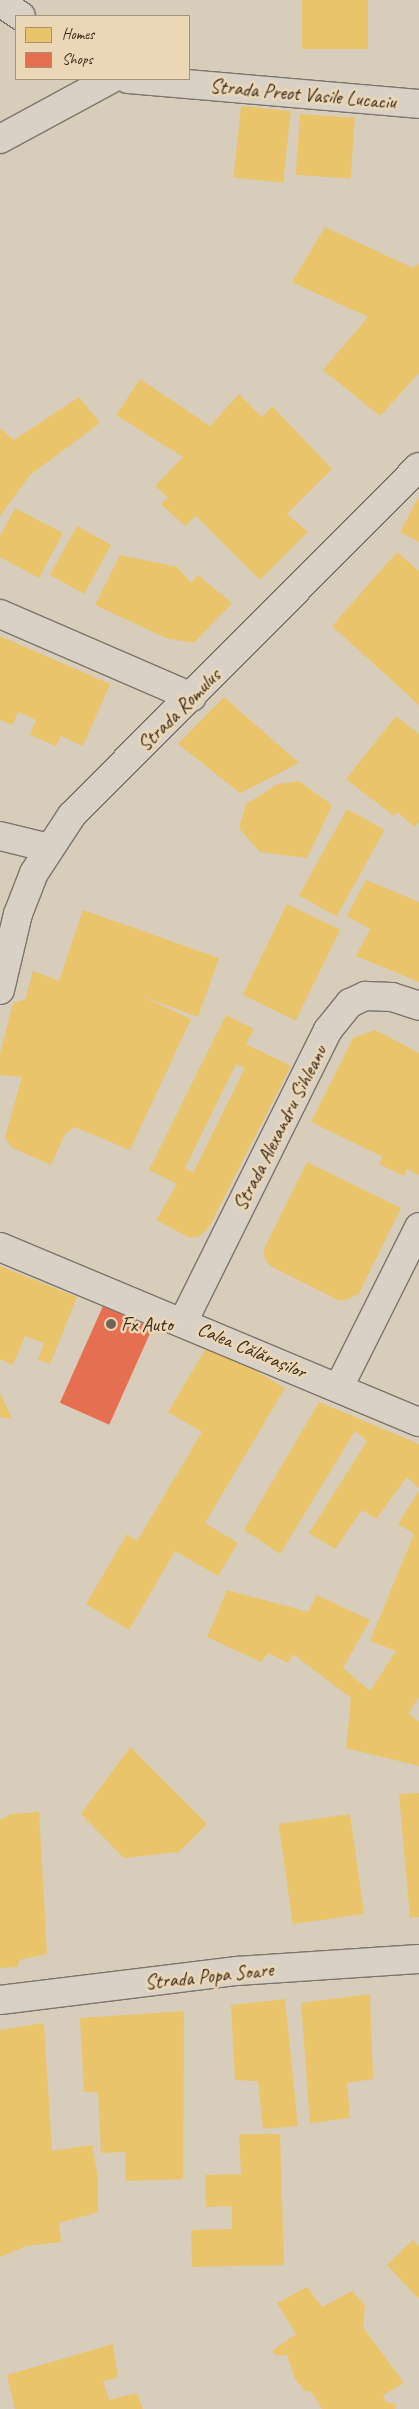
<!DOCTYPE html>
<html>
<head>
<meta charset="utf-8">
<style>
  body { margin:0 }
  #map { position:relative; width:419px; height:2409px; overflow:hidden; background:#d8cdbb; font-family:Caveat,sans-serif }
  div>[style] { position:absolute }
  .homes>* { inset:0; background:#e9c46a; transform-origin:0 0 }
  .shops>* { inset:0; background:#e76f51; transform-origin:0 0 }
  .roads { filter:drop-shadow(1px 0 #7d746a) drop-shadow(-1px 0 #7d746a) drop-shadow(0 1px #7d746a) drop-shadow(0 -1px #7d746a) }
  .minor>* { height:28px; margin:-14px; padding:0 14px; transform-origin:14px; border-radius:14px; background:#d9d1c5 }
  .major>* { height:28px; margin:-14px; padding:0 14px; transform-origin:14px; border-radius:14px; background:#d9d1c5 }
  .dots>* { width:14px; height:14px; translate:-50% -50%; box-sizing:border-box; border:2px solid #ebd7b5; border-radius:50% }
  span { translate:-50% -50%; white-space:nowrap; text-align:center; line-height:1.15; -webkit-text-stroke:5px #ebd7b5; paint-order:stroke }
  .street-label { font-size:20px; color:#3b2a1e }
  .poi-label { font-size:20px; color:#3b2a1e }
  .left { translate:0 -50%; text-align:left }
  .legend { position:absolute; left:15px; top:15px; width:175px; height:65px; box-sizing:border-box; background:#ebd7b5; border:1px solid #a59279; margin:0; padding:6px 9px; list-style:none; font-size:15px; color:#3b2a1e }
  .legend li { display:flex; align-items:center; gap:10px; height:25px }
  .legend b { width:25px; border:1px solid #a59279 }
</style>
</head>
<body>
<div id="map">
  <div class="homes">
    <i style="left:302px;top:0;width:66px;height:49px"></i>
    <i style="left:241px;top:106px;width:50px;height:72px;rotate:6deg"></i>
    <i style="left:300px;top:114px;width:55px;height:61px;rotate:4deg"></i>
    <i style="clip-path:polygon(325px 227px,413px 268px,419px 264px,419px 373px,380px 416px,323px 370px,368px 317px,292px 282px)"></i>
    <i style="clip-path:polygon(140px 379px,210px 426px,239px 394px,262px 417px,272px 406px,332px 469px,287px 514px,308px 532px,260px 580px,196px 516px,185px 526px,161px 504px,168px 498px,155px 486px,183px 457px,116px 415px)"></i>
    <i style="clip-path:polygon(79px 397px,100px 423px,30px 475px,0 516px,0 428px,14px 440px)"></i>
    <i style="clip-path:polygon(418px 498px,419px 498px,419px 542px,400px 532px)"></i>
    <i style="clip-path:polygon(15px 508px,63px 533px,39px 578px,0 557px,0 536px)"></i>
    <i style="left:77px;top:526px;width:39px;height:56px;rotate:29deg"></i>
    <i style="clip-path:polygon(397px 552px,419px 571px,419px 705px,332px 626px)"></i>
    <i style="clip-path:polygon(120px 555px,177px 567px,191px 583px,198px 575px,232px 603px,194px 643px,166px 638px,95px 605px)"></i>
    <i style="clip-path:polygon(0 636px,110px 684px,83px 746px,61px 736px,56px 746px,30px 735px,36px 720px,18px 712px,13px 725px,0 720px)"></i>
    <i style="clip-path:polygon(224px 697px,299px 763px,240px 793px,178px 744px)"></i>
    <i style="clip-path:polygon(396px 716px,419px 734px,419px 822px,415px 827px,397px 812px,394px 816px,346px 779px)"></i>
    <i style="clip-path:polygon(299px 781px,332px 805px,307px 858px,260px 852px,239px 828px,246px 804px,278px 784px)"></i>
    <i style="left:347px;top:809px;width:43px;height:99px;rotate:29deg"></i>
    <i style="clip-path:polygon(366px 880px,419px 902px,419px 982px,356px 956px,370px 929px,347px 916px)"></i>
    <i style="left:287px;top:904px;width:59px;height:101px;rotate:26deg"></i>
    <i style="clip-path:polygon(83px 910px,219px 958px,198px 1017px,141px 996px,191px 1019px,130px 1150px,74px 1127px,65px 1134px,51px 1165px,11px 1147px,5px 1137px,22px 1077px,0 1075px,0 1054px,13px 1003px,25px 1000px,33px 971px,59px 981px)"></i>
    <i style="clip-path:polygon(evenodd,226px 1015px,254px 1029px,246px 1044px,291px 1066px,209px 1227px,200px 1236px,190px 1238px,156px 1220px,177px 1184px,149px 1170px,226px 1015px,236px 1064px,245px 1068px,193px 1173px,185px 1168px,236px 1064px)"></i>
    <i style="clip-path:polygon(375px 1030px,419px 1053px,419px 1175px,407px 1169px,404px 1176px,379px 1164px,383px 1157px,311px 1122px,353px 1038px)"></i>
    <i style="clip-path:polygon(307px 1162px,401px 1208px,359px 1293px,351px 1298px,340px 1301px,272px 1267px,265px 1260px,264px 1249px)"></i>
    <i style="clip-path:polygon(0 1266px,77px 1297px,50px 1364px,38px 1360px,44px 1343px,25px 1336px,13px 1365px,0 1359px)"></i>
    <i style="clip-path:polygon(209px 1343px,285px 1388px,205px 1523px,238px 1543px,218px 1576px,175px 1551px,129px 1630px,86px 1604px,127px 1534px,137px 1541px,202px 1432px,168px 1412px)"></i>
    <i style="clip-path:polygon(0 1393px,12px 1419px,0 1417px)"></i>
    <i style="clip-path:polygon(319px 1402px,419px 1444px,419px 1488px,407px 1477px,376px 1519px,362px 1510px,335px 1549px,309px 1533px,367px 1441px,355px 1431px,280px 1554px,244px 1530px)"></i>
    <i style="clip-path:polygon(419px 1491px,419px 1697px,408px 1714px,419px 1721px,419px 1766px,346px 1748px,351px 1698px,293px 1654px,288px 1663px,268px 1653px,261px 1662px,207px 1637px,227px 1590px,308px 1612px,317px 1595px,370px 1620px,343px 1668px,370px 1691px,396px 1651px,370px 1641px,414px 1534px,398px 1524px)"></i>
    <i style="clip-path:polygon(130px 1747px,207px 1824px,179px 1852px,124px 1858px,81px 1814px)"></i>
    <i style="clip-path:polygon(419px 1793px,419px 1917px,410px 1918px,399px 1794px)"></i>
    <i style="clip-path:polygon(39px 1812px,47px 1954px,19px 1960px,18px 1967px,0 1968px,0 1820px,11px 1814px)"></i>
    <i style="left:350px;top:1814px;width:101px;height:72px;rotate:82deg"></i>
    <i style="clip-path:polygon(370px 1994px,373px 2079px,347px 2083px,350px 2118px,310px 2123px,301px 2003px)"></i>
    <i style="clip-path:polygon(285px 1999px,298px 2126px,263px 2129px,258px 2081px,235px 2080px,231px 2005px)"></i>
    <i style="clip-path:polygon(184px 2011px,183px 2179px,126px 2181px,125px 2152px,101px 2153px,98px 2092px,84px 2092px,80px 2018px)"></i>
    <i style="clip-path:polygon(44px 2023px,52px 2151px,92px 2145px,98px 2178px,98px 2212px,59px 2223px,61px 2242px,26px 2246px,0 2257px,0 2030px)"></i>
    <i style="clip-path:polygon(239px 2134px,280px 2134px,284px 2265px,192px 2267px,191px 2230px,232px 2229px,232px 2206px,206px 2207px,205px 2175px,241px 2174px)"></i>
    <i style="clip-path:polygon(413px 2240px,419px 2246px,419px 2299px,387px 2265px)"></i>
    <i style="clip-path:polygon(307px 2287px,322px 2307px,352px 2291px,365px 2305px,363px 2327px,404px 2383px,383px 2395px,386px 2402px,396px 2404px,395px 2409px,322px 2409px,312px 2392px,305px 2391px,295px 2379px,287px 2355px,277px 2356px,272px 2351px,296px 2334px,277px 2303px)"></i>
    <i style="clip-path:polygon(113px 2344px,118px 2378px,103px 2381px,109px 2400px,137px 2393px,143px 2409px,15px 2409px,7px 2375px)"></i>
  </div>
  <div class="shops">
    <i style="left:103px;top:1306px;width:54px;height:106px;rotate:24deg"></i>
  </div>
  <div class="roads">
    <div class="minor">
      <i style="left:0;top:2px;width:25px;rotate:34deg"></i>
      <i style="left:128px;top:79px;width:292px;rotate:4.9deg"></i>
      <i style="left:0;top:139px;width:126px;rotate:-28.4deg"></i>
      <i style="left:0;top:614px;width:209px;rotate:23.4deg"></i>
      <i style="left:0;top:836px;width:50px;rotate:13.8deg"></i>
      <i style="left:0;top:990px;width:78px;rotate:-76.7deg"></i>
      <i style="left:18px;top:914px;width:44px;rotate:-68.7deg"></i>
      <i style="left:34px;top:873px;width:69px;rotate:-56.8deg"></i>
      <i style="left:72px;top:815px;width:491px;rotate:-45.1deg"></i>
      <i style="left:183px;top:1322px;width:326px;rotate:-63.6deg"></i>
      <i style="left:328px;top:1030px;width:35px;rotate:-51deg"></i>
      <i style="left:350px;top:1003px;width:17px;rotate:-25deg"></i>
      <i style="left:365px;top:996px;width:27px;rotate:2deg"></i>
      <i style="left:392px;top:997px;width:28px;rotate:18deg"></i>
      <i style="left:339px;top:1387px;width:179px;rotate:-63.4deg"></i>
      <i style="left:0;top:2000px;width:239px;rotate:-7deg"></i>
      <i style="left:237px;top:1971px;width:182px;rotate:-3.8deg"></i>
    </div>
    <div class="major">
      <i style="left:0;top:1247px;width:454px;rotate:22.7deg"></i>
    </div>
  </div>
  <div class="dots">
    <i style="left:111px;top:1324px;background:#726355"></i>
  </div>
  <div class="street-label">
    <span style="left:303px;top:94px;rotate:5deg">Strada Preot Vasile Lucaciu</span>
    <span style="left:179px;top:710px;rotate:-45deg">Strada Romulus</span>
    <span style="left:280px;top:1128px;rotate:-63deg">Strada Alexandru Sihleanu</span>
    <span style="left:252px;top:1350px;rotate:23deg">Calea Călărașilor</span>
    <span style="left:209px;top:1976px;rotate:-6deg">Strada Popa Soare</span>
  </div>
  <div class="poi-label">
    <span class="left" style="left:121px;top:1324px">Fx Auto</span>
  </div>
  <ul class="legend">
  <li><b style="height:14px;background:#e9c46a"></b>Homes</li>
  <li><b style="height:14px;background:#e76f51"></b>Shops</li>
  </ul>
</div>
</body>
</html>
